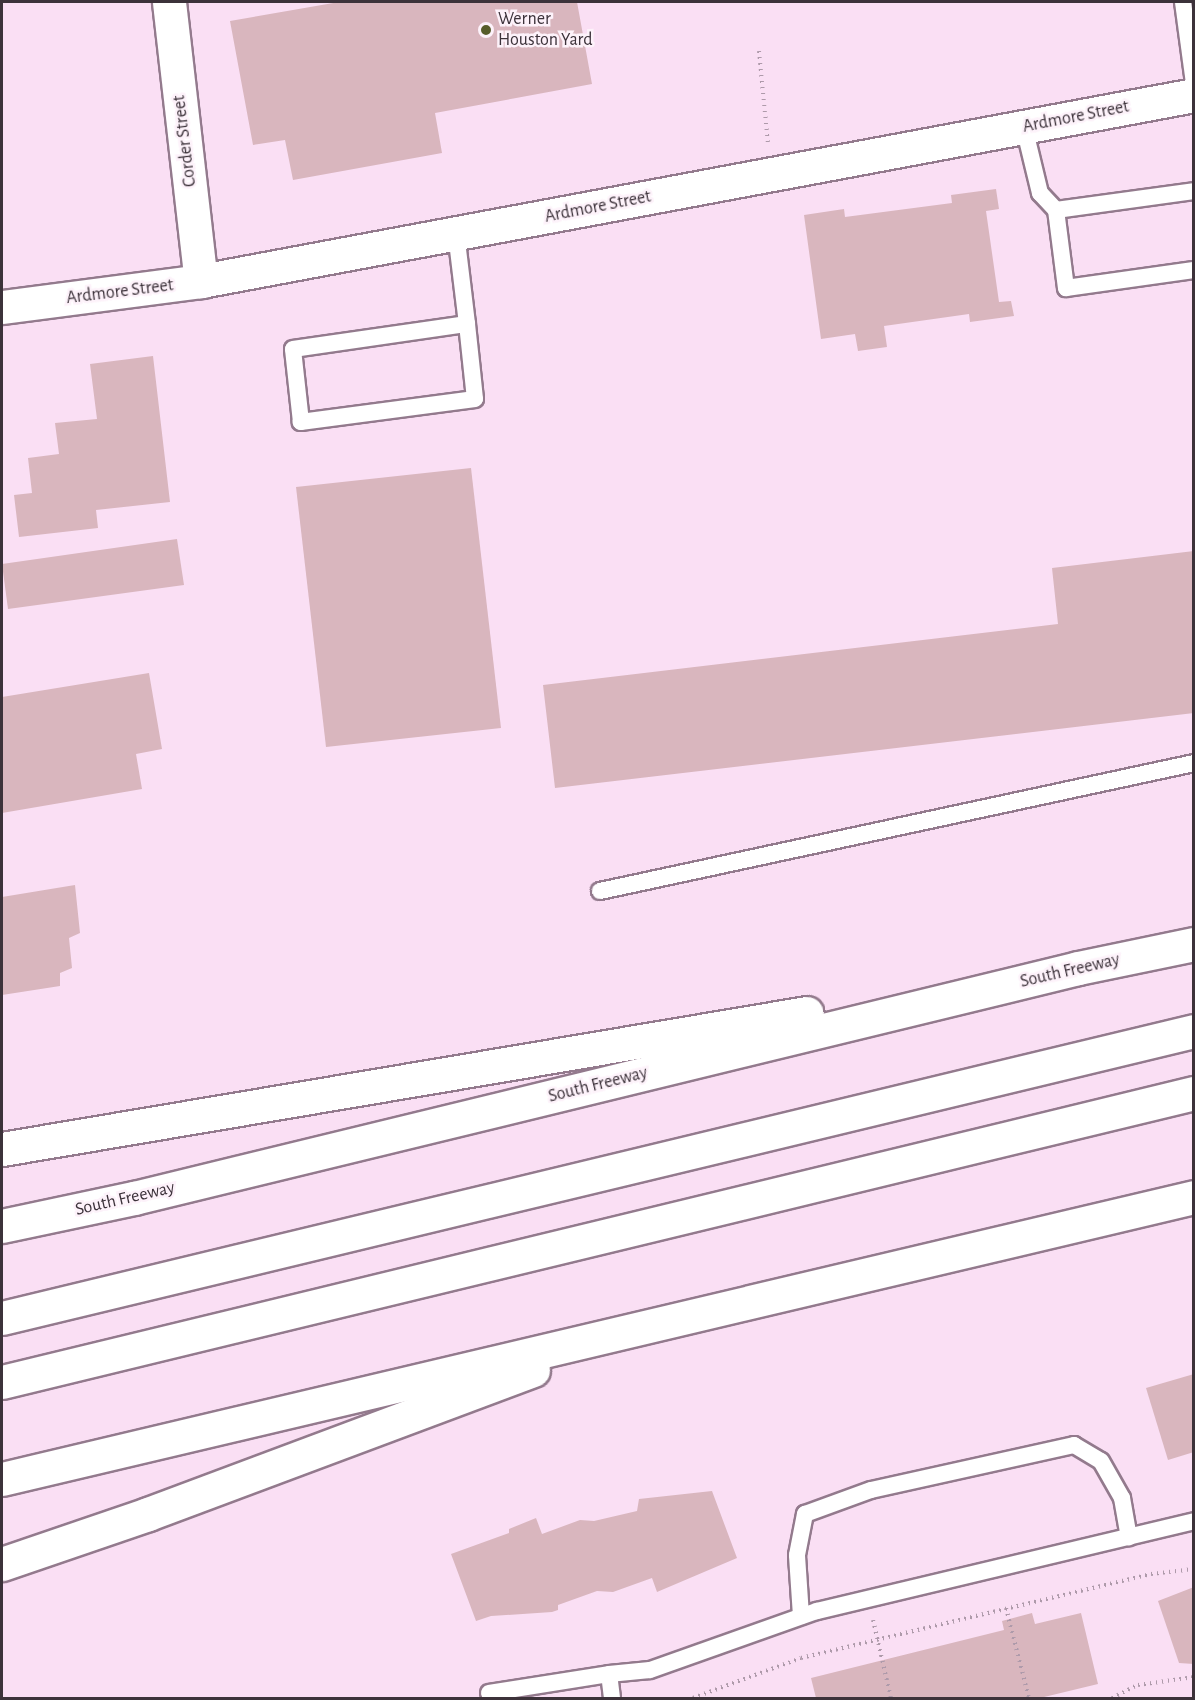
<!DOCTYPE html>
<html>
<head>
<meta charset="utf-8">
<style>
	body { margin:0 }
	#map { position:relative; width:1195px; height:1700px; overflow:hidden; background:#fadff4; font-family:"Alegreya Sans",sans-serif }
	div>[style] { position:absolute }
	.building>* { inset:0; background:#d9b6be }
	.path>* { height:4px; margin-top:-2px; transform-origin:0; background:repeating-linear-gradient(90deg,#ae9aaa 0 1.5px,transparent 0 6px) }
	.roads { filter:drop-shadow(2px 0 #937a8d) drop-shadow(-2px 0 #937a8d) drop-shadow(0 2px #937a8d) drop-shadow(0 -2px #937a8d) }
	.lane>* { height:16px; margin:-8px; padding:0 8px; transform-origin:8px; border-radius:8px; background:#fff }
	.secondary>* { height:33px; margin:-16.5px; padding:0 16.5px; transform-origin:16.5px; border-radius:16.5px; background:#fff }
	.highway>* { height:33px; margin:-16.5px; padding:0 16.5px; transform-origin:16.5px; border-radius:16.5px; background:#fff }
	.dots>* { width:16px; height:16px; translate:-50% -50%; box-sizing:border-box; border:3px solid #fdf2fa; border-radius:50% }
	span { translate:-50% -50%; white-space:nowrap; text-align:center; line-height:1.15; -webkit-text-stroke:5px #fdf2fa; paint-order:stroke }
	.poi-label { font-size:18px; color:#3c323a }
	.left { translate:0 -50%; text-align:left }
	.street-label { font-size:18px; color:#3c323a }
	.frame { position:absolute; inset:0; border:3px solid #3c323a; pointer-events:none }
</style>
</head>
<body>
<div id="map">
	<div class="building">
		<div style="clip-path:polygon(339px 2px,577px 2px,592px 84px,435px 113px,442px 153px,293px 180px,285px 140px,253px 145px,230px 21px)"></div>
		<div style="clip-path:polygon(996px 189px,999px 209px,986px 211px,999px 302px,1011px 301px,1014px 316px,970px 322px,969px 314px,884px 326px,887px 347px,858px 351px,855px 334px,821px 339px,804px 215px,844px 209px,845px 217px,952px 203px,951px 195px)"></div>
		<div style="clip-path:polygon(153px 356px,170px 502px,96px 510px,98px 528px,19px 537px,14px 495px,32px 493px,28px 458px,59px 454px,55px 423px,97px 419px,90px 364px)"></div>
		<div style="clip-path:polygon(471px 468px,501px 728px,326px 747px,296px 487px)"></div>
		<div style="clip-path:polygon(177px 539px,184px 585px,8px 609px,2px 564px)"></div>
		<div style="clip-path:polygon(1194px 551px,1194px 713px,555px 788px,543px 685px,1058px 624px,1052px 568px)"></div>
		<div style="clip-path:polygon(149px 673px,162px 749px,136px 754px,142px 789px,2px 813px,2px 697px)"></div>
		<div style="clip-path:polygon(75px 885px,80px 933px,69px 938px,72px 968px,60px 973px,60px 986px,2px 995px,2px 897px)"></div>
		<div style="clip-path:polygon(1194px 1374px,1194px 1452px,1168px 1460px,1146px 1388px)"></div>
		<div style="clip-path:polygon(712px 1491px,737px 1558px,657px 1592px,652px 1578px,613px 1592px,597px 1591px,558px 1605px,558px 1610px,552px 1612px,491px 1616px,476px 1621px,451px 1554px,509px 1533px,509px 1529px,536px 1518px,542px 1534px,580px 1520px,594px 1521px,637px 1511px,639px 1499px)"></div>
		<div style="clip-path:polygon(1194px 1587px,1194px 1664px,1179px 1663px,1158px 1601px)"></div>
		<div style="clip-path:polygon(1032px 1613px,1035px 1624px,1081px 1613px,1098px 1684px,1040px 1698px,816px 1698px,811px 1678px,1004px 1630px,1002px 1621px)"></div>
	</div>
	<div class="path">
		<div style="left:759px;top:51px;width:93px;rotate:84.5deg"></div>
		<div style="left:1006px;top:1608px;width:93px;rotate:75.7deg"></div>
		<div style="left:873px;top:1620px;width:80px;rotate:77deg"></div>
		<div style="left:693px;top:1698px;width:115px;rotate:-20.3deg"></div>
		<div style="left:801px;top:1658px;width:360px;rotate:-13.5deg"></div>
		<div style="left:1151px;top:1574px;width:43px;rotate:-6.6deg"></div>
		<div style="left:1112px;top:1698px;width:29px;rotate:-27deg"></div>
		<div style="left:1138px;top:1685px;width:57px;rotate:-8.1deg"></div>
	</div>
	<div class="roads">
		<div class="lane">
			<div style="left:1183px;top:2px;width:82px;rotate:82.3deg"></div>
			<div style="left:1024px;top:127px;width:68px;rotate:76.4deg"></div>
			<div style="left:1040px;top:193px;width:23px;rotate:47deg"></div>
			<div style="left:1056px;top:210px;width:79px;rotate:82.7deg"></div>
			<div style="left:1066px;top:288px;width:129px;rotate:-8deg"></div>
			<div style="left:1056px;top:210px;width:139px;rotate:-7.8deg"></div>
			<div style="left:456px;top:233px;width:92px;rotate:83.1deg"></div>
			<div style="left:467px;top:324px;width:75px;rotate:83.9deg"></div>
			<div style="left:475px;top:399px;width:176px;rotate:172.5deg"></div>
			<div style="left:301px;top:422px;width:73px;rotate:-96.3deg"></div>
			<div style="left:293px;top:349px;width:176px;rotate:-8.2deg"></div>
			<div style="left:600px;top:891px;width:608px;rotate:-12.16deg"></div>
			<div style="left:801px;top:1616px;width:61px;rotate:-93.8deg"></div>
			<div style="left:797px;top:1555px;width:42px;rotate:-79deg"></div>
			<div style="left:805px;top:1514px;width:70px;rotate:-20deg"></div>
			<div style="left:871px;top:1490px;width:208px;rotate:-12.5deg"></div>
			<div style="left:1074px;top:1445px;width:31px;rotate:31deg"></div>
			<div style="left:1101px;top:1461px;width:43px;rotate:60.4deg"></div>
			<div style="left:1122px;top:1498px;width:40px;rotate:80deg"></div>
			<div style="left:489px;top:1693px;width:121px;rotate:-9deg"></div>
			<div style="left:612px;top:1698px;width:24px;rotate:-97deg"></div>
			<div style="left:609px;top:1674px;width:41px;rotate:-5.6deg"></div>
			<div style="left:650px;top:1670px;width:177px;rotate:-19.5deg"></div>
			<div style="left:817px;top:1611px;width:388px;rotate:-13.4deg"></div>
		</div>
		<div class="secondary">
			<div style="left:169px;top:2px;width:281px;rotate:83.5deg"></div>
			<div style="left:2px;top:307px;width:201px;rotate:-7.4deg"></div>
			<div style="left:201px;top:281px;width:1010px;rotate:-10.61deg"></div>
		</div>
		<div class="highway">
			<div style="left:2px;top:1149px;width:816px;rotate:-9.59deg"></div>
			<div style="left:2px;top:1226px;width:135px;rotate:-12deg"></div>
			<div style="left:134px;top:1198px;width:972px;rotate:-13.69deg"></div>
			<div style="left:1078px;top:968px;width:118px;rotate:-11.7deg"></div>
			<div style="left:2px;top:1318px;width:1226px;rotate:-13.54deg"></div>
			<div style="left:2px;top:1382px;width:1227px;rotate:-13.63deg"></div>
			<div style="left:2px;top:1479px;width:1225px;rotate:-13.31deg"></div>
			<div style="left:2px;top:1564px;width:154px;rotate:-18.9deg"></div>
			<div style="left:148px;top:1514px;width:411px;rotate:-20.5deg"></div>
		</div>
	</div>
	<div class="dots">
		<div style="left:486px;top:30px;background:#575c2a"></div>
	</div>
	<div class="poi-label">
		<span class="left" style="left:498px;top:30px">Werner<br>Houston Yard</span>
	</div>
	<div class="street-label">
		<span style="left:1076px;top:117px;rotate:-11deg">Ardmore Street</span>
		<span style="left:185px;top:141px;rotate:-97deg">Corder Street</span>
		<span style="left:598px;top:207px;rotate:-11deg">Ardmore Street</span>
		<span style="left:120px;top:292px;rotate:-7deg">Ardmore Street</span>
		<span style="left:1070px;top:971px;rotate:-13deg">South Freeway</span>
		<span style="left:598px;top:1085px;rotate:-14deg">South Freeway</span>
		<span style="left:125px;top:1199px;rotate:-13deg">South Freeway</span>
	</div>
	<div class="frame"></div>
</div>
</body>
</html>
